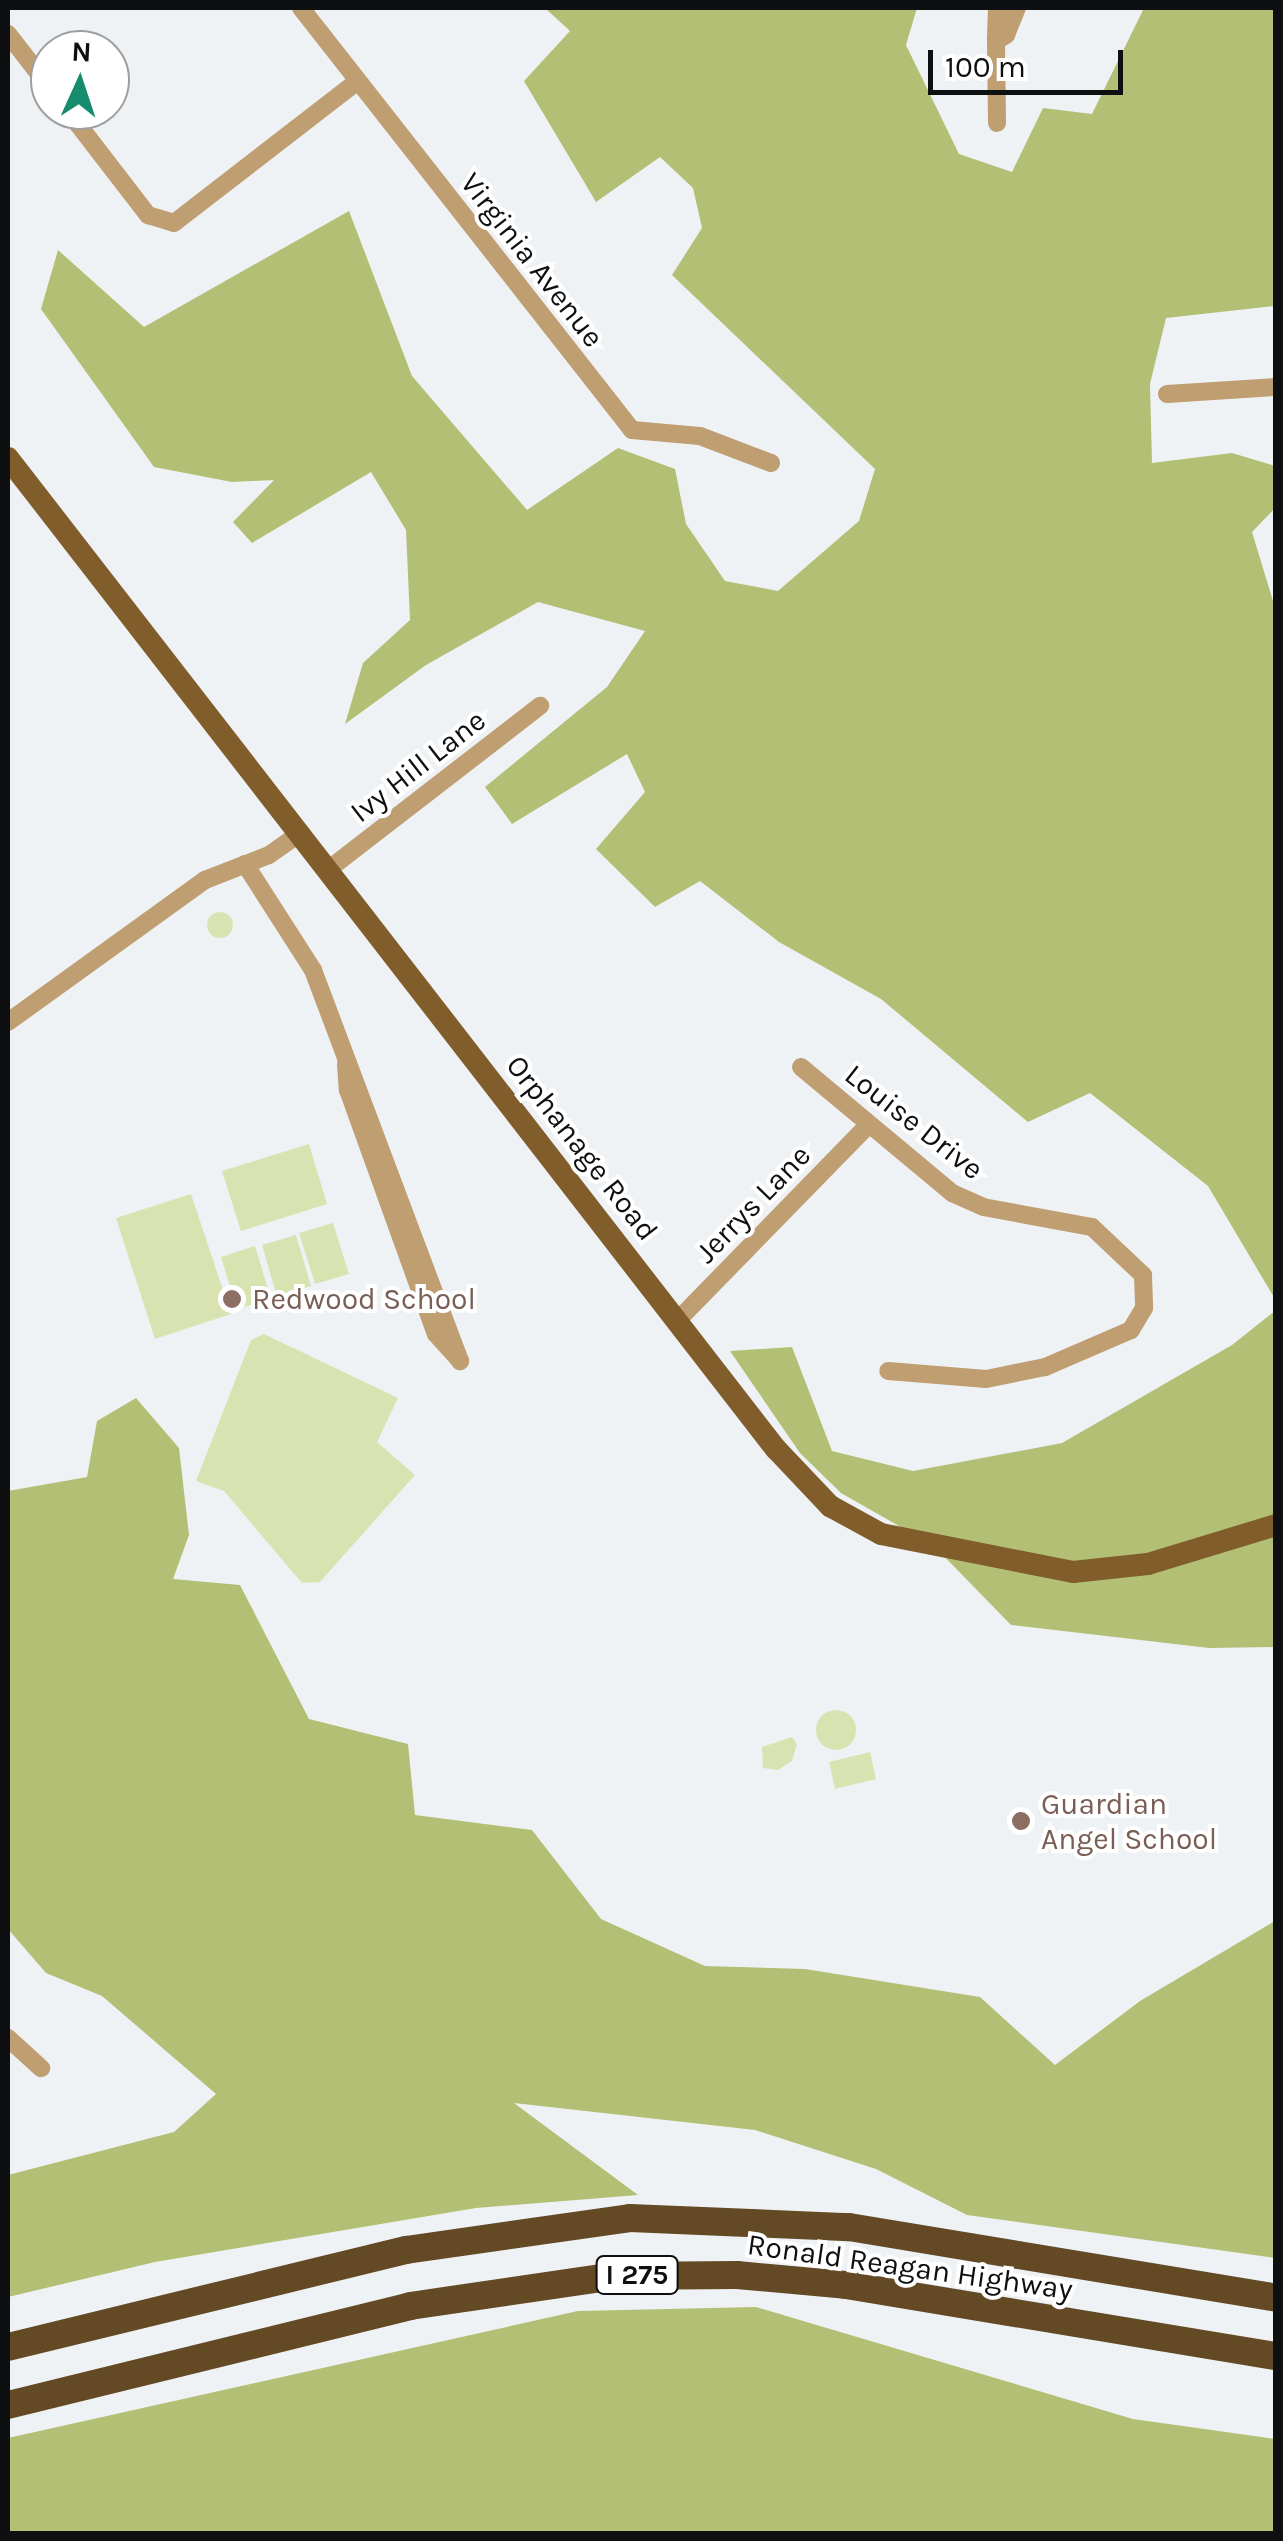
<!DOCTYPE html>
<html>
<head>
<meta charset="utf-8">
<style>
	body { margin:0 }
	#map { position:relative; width:1283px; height:2541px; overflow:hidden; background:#eff2f5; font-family:Karla,sans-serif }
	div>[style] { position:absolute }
	.green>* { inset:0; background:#d9e3b1 }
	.round { border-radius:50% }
	.forest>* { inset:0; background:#b3bf74 }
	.minor>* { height:18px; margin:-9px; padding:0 9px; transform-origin:9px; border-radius:9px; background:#bf9e72 }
	.major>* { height:22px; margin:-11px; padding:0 11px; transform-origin:11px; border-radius:11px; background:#805d2a }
	.highway>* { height:28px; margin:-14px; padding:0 14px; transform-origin:14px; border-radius:14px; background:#634924 }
	.dots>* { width:28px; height:28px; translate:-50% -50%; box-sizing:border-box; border:5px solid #fff; border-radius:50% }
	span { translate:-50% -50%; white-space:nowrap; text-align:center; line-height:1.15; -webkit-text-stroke:8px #fff; paint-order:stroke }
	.shield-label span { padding:2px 8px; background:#fff; border:2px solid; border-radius:8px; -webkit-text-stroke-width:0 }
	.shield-label { font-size:28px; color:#0e0f10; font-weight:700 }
	.street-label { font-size:30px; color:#0e0f10 }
	.education-label { font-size:30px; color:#785e54 }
	.left { translate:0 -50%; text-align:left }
	.frame { position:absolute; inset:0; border:10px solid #0e0f10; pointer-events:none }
	.north { position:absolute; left:30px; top:30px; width:100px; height:100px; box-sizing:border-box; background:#fff; border:2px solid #9f9f9f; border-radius:50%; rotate:3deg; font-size:28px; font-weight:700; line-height:40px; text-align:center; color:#0e0f10 }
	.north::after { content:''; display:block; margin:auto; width:35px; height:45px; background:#158c6e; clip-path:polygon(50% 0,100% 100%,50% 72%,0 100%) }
	.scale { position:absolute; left:928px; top:50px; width:195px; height:45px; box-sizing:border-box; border:5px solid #0e0f10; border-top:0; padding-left:12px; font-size:30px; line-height:35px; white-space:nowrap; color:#0e0f10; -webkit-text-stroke:8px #fff; paint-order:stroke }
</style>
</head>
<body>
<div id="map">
	<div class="green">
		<div class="round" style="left:207px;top:912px;width:26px;height:26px"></div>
		<div style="clip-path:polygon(309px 1144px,327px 1204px,241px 1231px,222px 1171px)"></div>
		<div style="clip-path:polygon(191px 1194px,231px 1314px,155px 1339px,116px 1218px)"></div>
		<div style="clip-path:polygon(333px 1223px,349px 1274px,315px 1284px,299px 1233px)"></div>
		<div style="clip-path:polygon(296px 1235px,311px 1286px,277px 1297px,262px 1245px)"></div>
		<div style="clip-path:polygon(255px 1246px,271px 1299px,237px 1309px,221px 1257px)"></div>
		<div style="clip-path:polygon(264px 1334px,398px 1398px,377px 1442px,415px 1475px,320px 1582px,302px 1583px,224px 1491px,196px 1481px,251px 1340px)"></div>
		<div class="round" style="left:816px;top:1710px;width:40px;height:40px"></div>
		<div style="clip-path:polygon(792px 1737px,797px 1744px,792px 1761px,778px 1770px,763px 1768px,762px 1747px)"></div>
		<div style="clip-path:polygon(870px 1752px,876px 1779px,835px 1789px,829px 1762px)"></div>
	</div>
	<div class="forest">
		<div style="clip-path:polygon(545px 8px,917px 8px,906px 45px,959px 154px,1012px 172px,1043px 108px,1092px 114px,1144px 8px,1275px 8px,1275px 306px,1166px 318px,1150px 384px,1152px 463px,1232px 453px,1275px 466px,1275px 508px,1252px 532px,1276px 611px,1275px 1299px,1208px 1186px,1090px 1093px,1028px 1122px,881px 999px,779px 942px,700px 881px,655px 907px,596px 849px,645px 792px,627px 754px,512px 824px,485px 787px,607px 687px,645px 631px,538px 602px,426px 665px,345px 724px,363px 663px,410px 620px,406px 530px,371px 472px,252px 543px,233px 522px,274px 480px,232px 482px,154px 467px,41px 309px,58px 250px,144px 327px,349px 211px,412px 376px,527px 510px,618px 448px,675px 469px,686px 524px,725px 581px,778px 591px,859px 521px,875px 469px,672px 275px,702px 228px,693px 188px,660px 157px,596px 202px,524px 81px,570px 31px)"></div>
		<div style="clip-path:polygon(1275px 1311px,1275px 1647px,1209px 1648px,1011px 1625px,934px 1546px,841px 1493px,800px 1453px,730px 1351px,792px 1347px,832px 1451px,913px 1471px,1062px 1443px,1232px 1345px)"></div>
		<div style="clip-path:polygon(136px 1398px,179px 1448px,189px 1535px,173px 1579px,240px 1585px,309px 1719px,408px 1744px,415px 1815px,532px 1830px,601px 1919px,705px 1966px,805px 1969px,980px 1997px,1055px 2065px,1140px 2001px,1275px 1921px,1275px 2258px,967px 2215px,876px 2169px,755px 2130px,514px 2103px,638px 2195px,476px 2208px,155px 2262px,8px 2297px,8px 2175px,174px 2132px,216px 2094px,102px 1996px,46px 1973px,8px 1929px,8px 1491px,87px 1477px,97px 1421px)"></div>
		<div style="clip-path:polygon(756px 2307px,1133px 2419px,1275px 2439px,1275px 2533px,8px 2533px,8px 2438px,578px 2311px)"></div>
	</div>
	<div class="minor">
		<div style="left:301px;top:8px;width:536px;rotate:51.89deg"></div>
		<div style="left:632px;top:430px;width:68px;rotate:5deg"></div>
		<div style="left:700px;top:436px;width:76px;rotate:20.8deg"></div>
		<div style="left:997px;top:8px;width:33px;rotate:92deg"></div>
		<div style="left:996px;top:41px;width:12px;rotate:-31deg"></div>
		<div style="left:1006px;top:35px;width:29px;rotate:-68deg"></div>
		<div style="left:8px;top:34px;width:68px;rotate:52.1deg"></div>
		<div style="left:996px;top:41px;width:82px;rotate:89.3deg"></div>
		<div style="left:67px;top:110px;width:133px;rotate:52.4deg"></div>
		<div style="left:148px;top:215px;width:27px;rotate:17deg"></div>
		<div style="left:174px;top:223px;width:232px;rotate:-37.7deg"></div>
		<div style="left:1167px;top:394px;width:109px;rotate:-3.7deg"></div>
		<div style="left:245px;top:864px;width:126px;rotate:57.3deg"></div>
		<div style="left:313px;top:970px;width:418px;rotate:69.4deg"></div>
		<div style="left:329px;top:869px;width:267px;rotate:-37.7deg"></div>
		<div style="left:8px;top:1022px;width:243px;rotate:-35.8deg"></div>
		<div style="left:205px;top:880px;width:69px;rotate:-21.3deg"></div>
		<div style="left:269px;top:855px;width:39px;rotate:-35deg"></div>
		<div style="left:346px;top:1064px;width:26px;rotate:86deg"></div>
		<div style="left:348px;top:1090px;width:259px;rotate:70.2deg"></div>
		<div style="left:436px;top:1334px;width:36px;rotate:48deg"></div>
		<div style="left:801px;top:1067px;width:197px;rotate:39.8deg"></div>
		<div style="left:952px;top:1193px;width:34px;rotate:24deg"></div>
		<div style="left:983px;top:1207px;width:111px;rotate:10.4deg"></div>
		<div style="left:1092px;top:1227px;width:70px;rotate:43.3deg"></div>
		<div style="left:1143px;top:1275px;width:33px;rotate:88deg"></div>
		<div style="left:1144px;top:1308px;width:26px;rotate:121deg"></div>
		<div style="left:1131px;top:1330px;width:94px;rotate:156.7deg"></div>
		<div style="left:1045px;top:1367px;width:60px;rotate:168.5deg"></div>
		<div style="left:986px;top:1379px;width:98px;rotate:-175.3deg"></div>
		<div style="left:677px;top:1321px;width:274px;rotate:-45.7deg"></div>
		<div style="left:8px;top:2038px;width:45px;rotate:42.3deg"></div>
	</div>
	<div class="major">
		<div style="left:8px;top:458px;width:1254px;rotate:52.23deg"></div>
		<div style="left:776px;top:1449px;width:79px;rotate:46.5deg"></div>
		<div style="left:830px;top:1506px;width:58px;rotate:28.8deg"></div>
		<div style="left:881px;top:1534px;width:196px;rotate:11.2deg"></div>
		<div style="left:1073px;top:1572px;width:75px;rotate:-6.1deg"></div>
		<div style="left:1148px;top:1564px;width:134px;rotate:-16.9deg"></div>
	</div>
	<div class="highway">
		<div style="left:8px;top:2347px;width:410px;rotate:-13.7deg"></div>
		<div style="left:406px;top:2250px;width:226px;rotate:-8.1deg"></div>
		<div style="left:630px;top:2218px;width:219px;rotate:2.4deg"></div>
		<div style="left:849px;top:2227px;width:433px;rotate:9.4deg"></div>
		<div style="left:8px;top:2405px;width:414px;rotate:-13.8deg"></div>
		<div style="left:410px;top:2306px;width:208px;rotate:-8.3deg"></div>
		<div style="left:616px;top:2276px;width:121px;rotate:-0.5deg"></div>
		<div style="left:737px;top:2275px;width:109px;rotate:5.2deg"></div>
		<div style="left:846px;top:2285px;width:436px;rotate:9.4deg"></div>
	</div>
	<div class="dots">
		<div style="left:232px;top:1299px;background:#8d6e63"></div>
		<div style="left:1021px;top:1821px;background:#8d6e63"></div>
	</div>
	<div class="shield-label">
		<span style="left:637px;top:2275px">I 275</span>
	</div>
	<div class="street-label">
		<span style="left:532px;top:260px;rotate:52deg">Virginia Avenue</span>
		<span style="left:418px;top:766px;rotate:-38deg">Ivy Hill Lane</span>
		<span style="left:914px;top:1122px;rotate:38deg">Louise Drive</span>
		<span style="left:582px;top:1148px;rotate:52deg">Orphanage Road</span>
		<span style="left:753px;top:1204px;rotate:-46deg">Jerrys Lane</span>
		<span style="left:910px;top:2267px;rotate:8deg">Ronald Reagan Highway</span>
	</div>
	<div class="education-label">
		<span class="left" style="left:252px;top:1299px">Redwood School</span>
		<span class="left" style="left:1041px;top:1821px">Guardian<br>Angel School</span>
	</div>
	<div class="frame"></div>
	<div class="north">N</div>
	<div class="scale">100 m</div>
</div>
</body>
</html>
